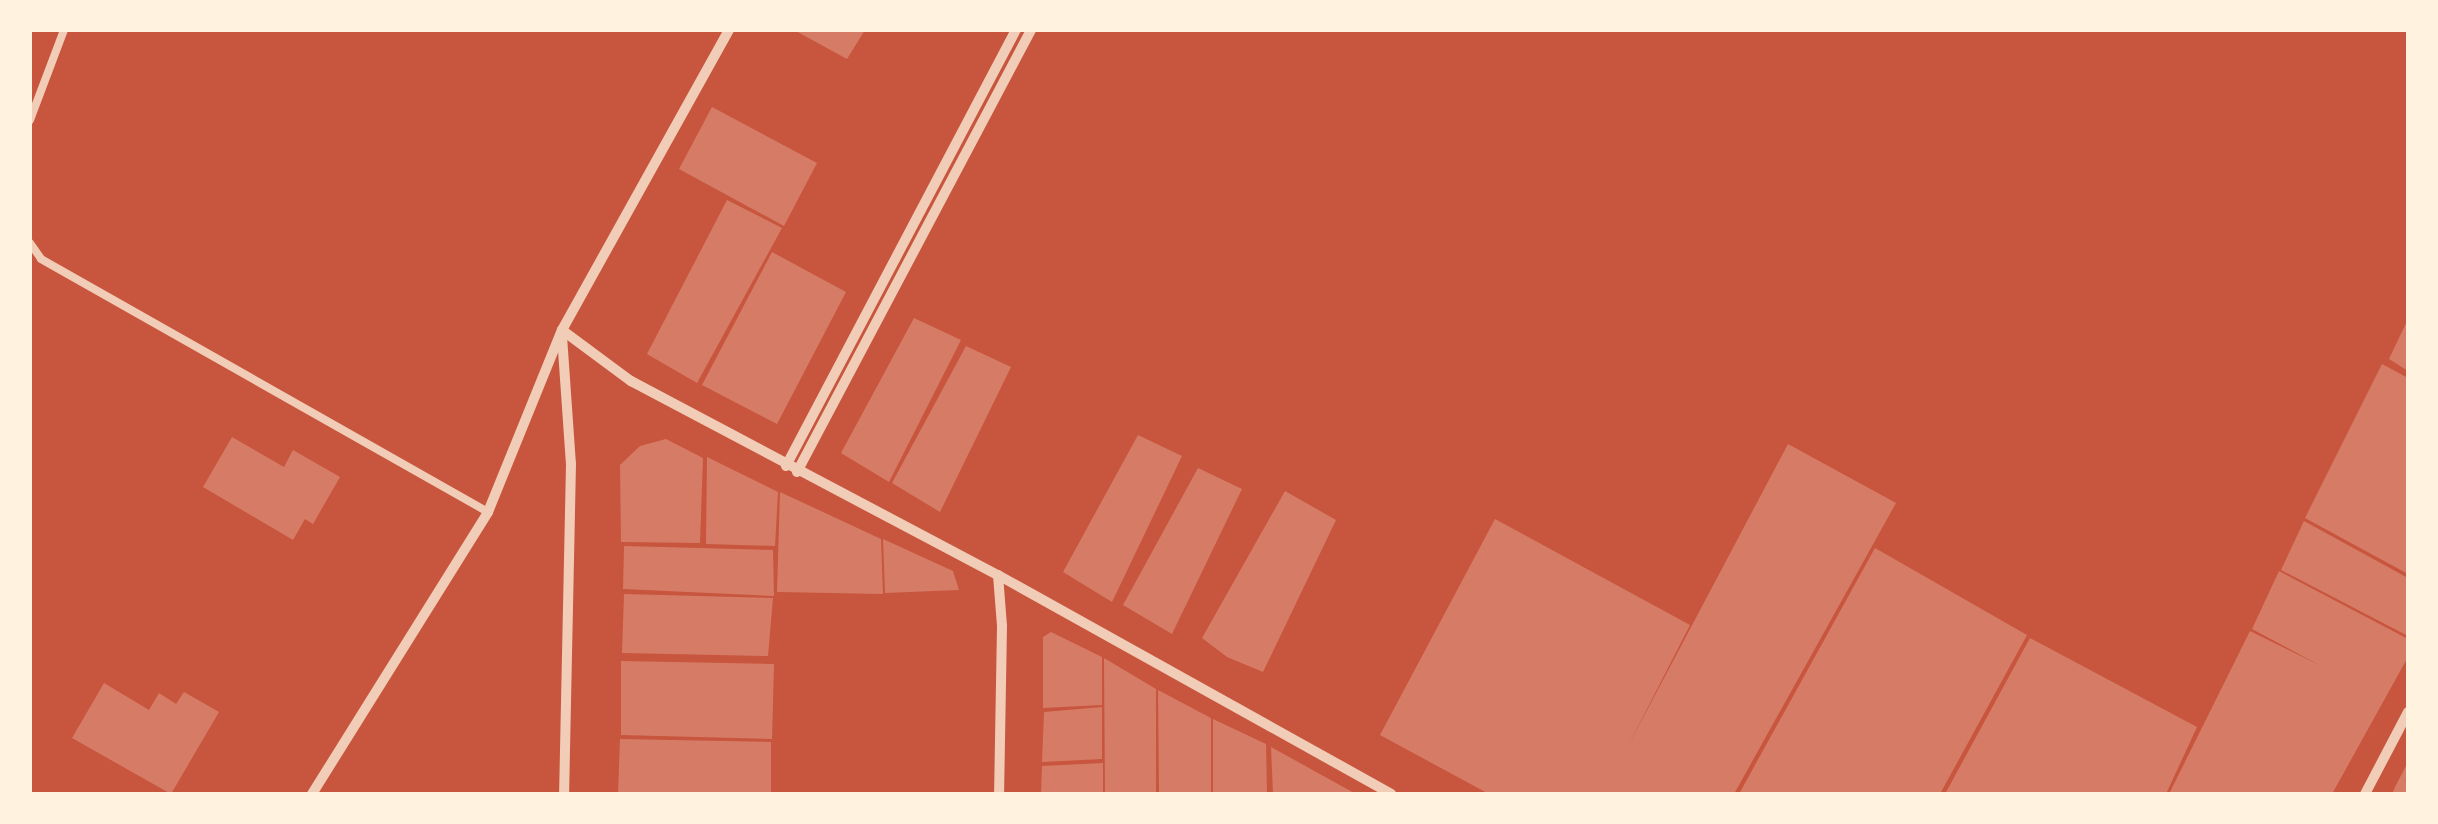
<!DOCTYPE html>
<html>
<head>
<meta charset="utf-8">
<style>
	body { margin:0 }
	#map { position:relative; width:2438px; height:824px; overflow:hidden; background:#c8553d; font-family:Mulish,sans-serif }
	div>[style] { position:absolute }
	.building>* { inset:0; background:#d67c66 }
	.service>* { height:8px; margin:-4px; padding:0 4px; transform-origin:4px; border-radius:4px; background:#f1ccb7 }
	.minor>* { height:10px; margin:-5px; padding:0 5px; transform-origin:5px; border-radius:5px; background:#f1ccb7 }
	span { translate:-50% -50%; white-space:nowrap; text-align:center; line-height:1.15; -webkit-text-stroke:8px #fff3e0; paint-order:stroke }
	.frame { position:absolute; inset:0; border:32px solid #fff3e0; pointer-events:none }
</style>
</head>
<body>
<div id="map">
	<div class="building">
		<div style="clip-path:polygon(794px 30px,865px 30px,847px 59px)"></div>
		<div style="clip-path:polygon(712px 107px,817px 163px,784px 226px,679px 169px)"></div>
		<div style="clip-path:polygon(727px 200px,782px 228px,697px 383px,647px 354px)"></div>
		<div style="clip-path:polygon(772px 252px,846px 292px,777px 424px,702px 385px)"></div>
		<div style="clip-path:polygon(914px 318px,961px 340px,889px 482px,841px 453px)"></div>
		<div style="clip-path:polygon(2408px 319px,2408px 371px,2389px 359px)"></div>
		<div style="clip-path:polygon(966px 346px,1011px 367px,940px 512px,892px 483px)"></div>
		<div style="clip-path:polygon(2382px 364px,2408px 378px,2408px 574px,2305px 518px)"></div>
		<div style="clip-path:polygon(1138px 435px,1182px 456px,1112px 602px,1063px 572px)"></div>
		<div style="clip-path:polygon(232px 437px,284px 467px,293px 450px,340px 477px,313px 524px,305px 519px,293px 540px,203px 487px)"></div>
		<div style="clip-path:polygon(666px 439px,703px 458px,700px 543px,621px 542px,620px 465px,640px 446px)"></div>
		<div style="clip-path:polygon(1788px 444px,1896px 503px,1734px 794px,1489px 794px,1380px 735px,1495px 519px,1690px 625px,1627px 748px)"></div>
		<div style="clip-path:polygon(707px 457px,778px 492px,775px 546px,706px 544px)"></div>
		<div style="clip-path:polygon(1198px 468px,1242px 489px,1172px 634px,1123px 605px)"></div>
		<div style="clip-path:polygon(1285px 491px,1336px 520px,1263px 672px,1227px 657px,1202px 638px)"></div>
		<div style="clip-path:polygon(780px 492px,881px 539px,883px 594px,777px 592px)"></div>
		<div style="clip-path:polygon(2304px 521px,2408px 578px,2408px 636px,2281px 570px)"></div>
		<div style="clip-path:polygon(883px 539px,953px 571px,959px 590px,885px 593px)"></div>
		<div style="clip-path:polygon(624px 546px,773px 550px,774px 596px,623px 589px)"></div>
		<div style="clip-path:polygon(1875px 548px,2027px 635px,1940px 794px,1739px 794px)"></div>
		<div style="clip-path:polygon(2279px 571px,2408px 639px,2408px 657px,2332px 794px,2169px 794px,2250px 631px,2321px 666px,2252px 629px)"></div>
		<div style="clip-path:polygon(624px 594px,773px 598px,768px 656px,622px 653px)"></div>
		<div style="clip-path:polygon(1051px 632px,1102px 657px,1102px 705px,1043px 708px,1043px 637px)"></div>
		<div style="clip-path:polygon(2030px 638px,2197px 727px,2166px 794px,1945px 794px)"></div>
		<div style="clip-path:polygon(1104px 658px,1156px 689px,1156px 794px,1105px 794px)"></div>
		<div style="clip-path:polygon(621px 661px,774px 664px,772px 739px,621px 735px)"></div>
		<div style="clip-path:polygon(104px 683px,149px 710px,159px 693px,176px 704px,184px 692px,219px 712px,171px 794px,72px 738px)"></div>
		<div style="clip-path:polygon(1158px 690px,1211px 718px,1211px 794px,1159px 794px)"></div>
		<div style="clip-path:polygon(1102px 707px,1102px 759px,1042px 762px,1044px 712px)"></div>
		<div style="clip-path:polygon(1213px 719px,1266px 744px,1267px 794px,1213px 794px)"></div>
		<div style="clip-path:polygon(620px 739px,771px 742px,771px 794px,618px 794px)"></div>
		<div style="clip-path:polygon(1271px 747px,1327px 778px,1356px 794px,1273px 794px)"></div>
		<div style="clip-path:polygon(2408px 762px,2408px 794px,2392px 794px,2395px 787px)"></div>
		<div style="clip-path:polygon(1103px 763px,1103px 794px,1041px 794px,1042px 766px)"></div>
	</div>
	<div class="service">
		<div style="left:30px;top:120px;width:96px;rotate:-69.3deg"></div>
		<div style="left:30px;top:243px;width:19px;rotate:55deg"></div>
		<div style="left:41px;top:259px;width:514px;rotate:29.51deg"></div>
	</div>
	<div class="minor">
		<div style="left:562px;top:330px;width:86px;rotate:36.5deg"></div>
		<div style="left:631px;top:381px;width:415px;rotate:27.9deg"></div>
		<div style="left:998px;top:575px;width:450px;rotate:29.1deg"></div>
		<div style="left:562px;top:336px;width:128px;rotate:86deg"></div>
		<div style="left:571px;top:464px;width:330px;rotate:91.2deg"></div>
		<div style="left:786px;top:466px;width:493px;rotate:-62.2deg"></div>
		<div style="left:797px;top:472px;width:500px;rotate:-62.1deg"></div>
		<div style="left:998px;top:575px;width:51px;rotate:85.5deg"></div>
		<div style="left:1002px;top:626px;width:168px;rotate:91deg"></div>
		<div style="left:312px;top:794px;width:332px;rotate:-58deg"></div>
		<div style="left:488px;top:512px;width:196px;rotate:-67.9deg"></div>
		<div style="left:562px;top:330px;width:343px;rotate:-60.9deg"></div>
		<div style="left:2365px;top:794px;width:93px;rotate:-62.3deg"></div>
	</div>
	<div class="frame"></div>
</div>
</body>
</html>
